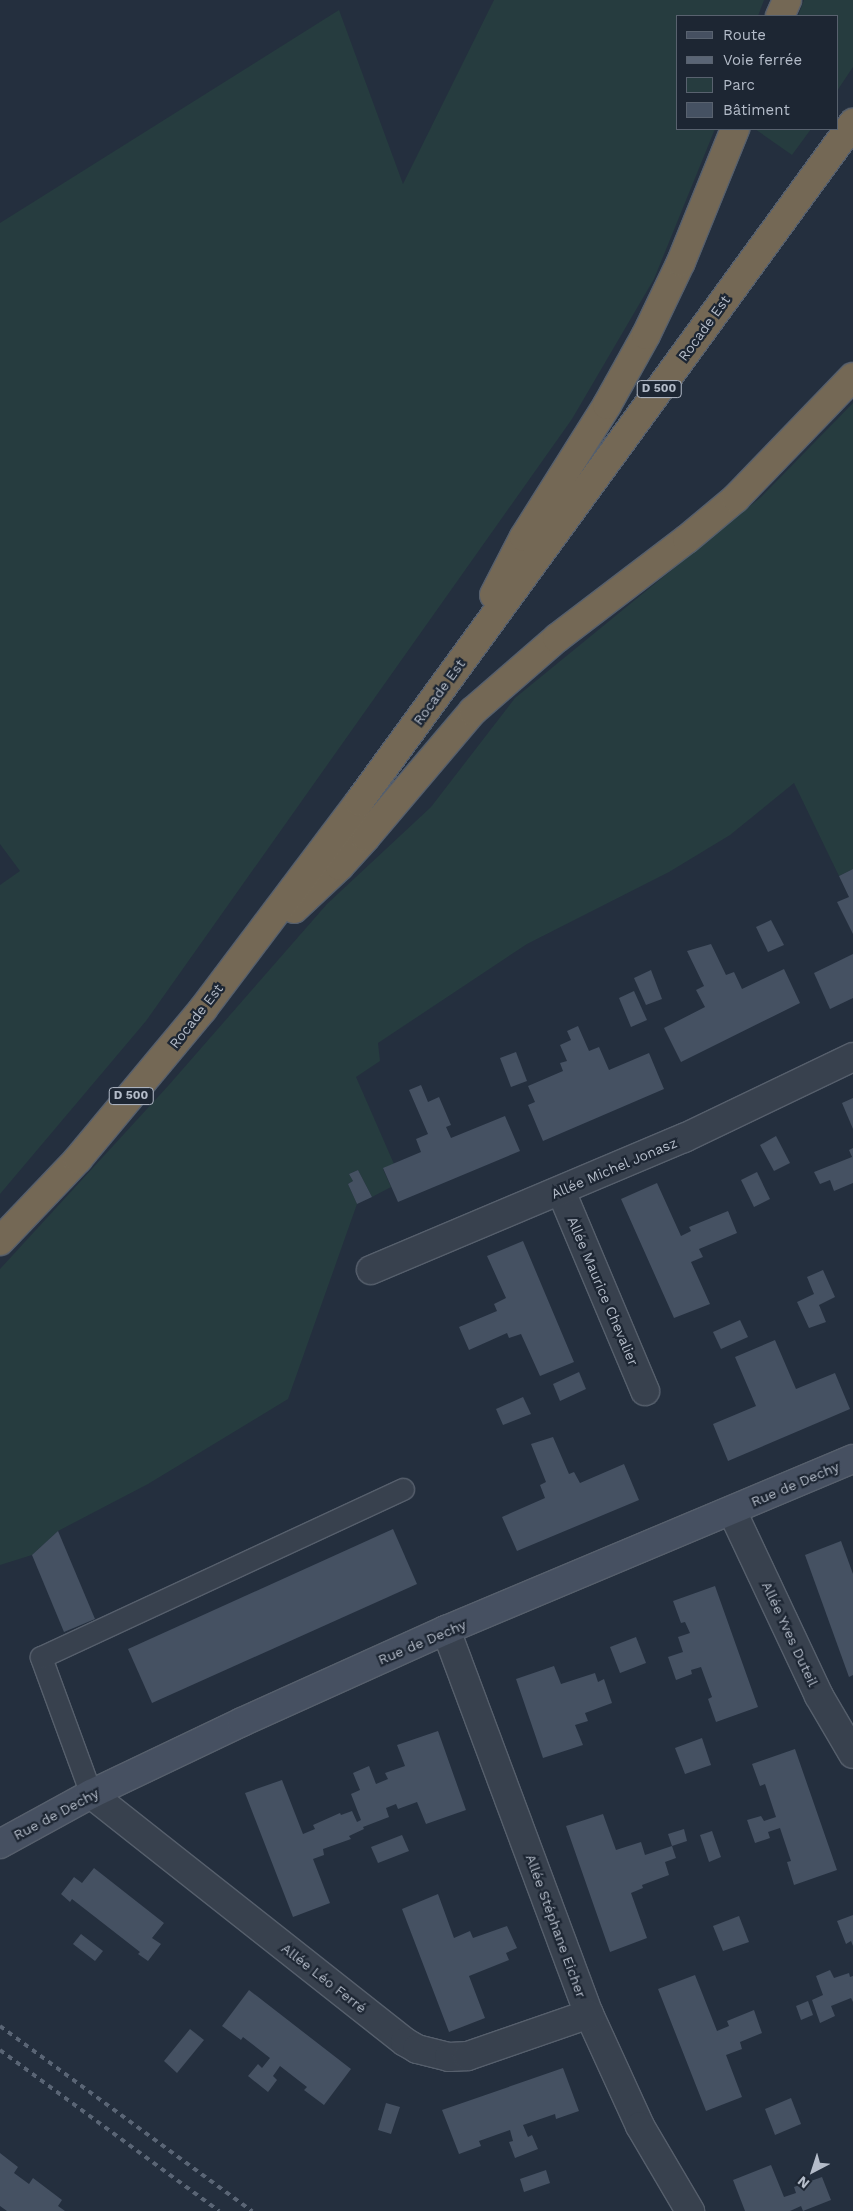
<!DOCTYPE html>
<html>
<head>
<meta charset="utf-8">
<style>
	body { margin:0 }
	#map { position:relative; width:853px; height:2211px; overflow:hidden; background:#242f3e; font-family:"Work Sans",sans-serif }
	div>[style] { position:absolute }
	.green>* { inset:0; background:#263c3f }
	.building>* { inset:0; background:#455162 }
	.roads { filter:drop-shadow(1px 0 #565f6c) drop-shadow(-1px 0 #565f6c) drop-shadow(0 1px #565f6c) drop-shadow(0 -1px #565f6c) }
	.lane>* { height:21px; margin:-10.5px; padding:0 10.5px; transform-origin:10.5px; border-radius:10.5px; background:#38414e }
	.street>* { height:28px; margin:-14px; padding:0 14px; transform-origin:14px; border-radius:14px; background:#38414e }
	.secondary>* { height:28px; margin:-14px; padding:0 14px; transform-origin:14px; border-radius:14px; background:#465061 }
	.highway>* { height:28px; margin:-14px; padding:0 14px; transform-origin:14px; border-radius:14px; background:#746855 }
	.rail>* { height:4px; margin-top:-2px; transform-origin:0; background:repeating-linear-gradient(90deg,#5a6575 0 5px,transparent 0 10px) }
	span { translate:-50% -50%; white-space:nowrap; text-align:center; line-height:1.15; -webkit-text-stroke:4.5px #1d2633; paint-order:stroke }
	.shield-label span { padding:1px 4px; background:#1d2633; border:1px solid; border-radius:4px; -webkit-text-stroke-width:0 }
	.shield-label { font-size:12px; color:#b4bcc9; font-weight:700 }
	.street-label { font-size:14px; color:#b4bcc9 }
	.legend { position:absolute; left:676px; top:15px; width:162px; height:115px; box-sizing:border-box; background:#1d2633; border:1px solid #59626f; margin:0; padding:6px 9px; list-style:none; font-size:15px; color:#b4bcc9 }
	.legend li { display:flex; align-items:center; gap:10px; height:25px }
	.legend b { width:25px; border:1px solid #59626f }
	.north { position:absolute; left:788px; top:2146px; width:50px; height:50px; -webkit-text-stroke:4px #1d2633; paint-order:stroke; rotate:220deg; font-size:14px; font-weight:700; line-height:20px; text-align:center; color:#b4bcc9 }
	.north::after { content:''; display:block; margin:auto; width:18px; height:22px; background:#b4bcc9; clip-path:polygon(50% 0,100% 100%,50% 72%,0 100%) }
</style>
</head>
<body>
<div id="map">
	<div class="green">
		<div style="clip-path:polygon(494px 0,764px 0,758px 16px,677px 16px,677px 129px,715px 129px,654px 279px,572px 419px,146px 1021px,0 1194px,0 885px,20px 871px,0 844px,0 223px,339px 10px,403px 184px)"></div>
		<div style="clip-path:polygon(804px 0,853px 0,853px 67px,837px 91px,837px 16px,798px 16px)"></div>
		<div style="clip-path:polygon(755px 129px,811px 129px,792px 155px)"></div>
		<div style="clip-path:polygon(853px 403px,853px 869px,839px 876px,794px 783px,730px 835px,669px 872px,527px 944px,378px 1043px,380px 1061px,356px 1077px,394px 1164px,383px 1169px,391px 1187px,372px 1197px,358px 1170px,349px 1174px,353px 1181px,348px 1184px,357px 1204px,288px 1399px,148px 1484px,58px 1531px,32px 1555px,0 1565px,0 1269px,168px 1086px,327px 904px,431px 807px,515px 698px,761px 497px)"></div>
	</div>
	<div class="building">
		<div style="clip-path:polygon(853px 869px,853px 934px,837px 902px,849px 897px,839px 876px)"></div>
		<div style="clip-path:polygon(771px 920px,784px 945px,768px 952px,756px 927px)"></div>
		<div style="clip-path:polygon(711px 944px,726px 975px,734px 972px,742px 989px,784px 969px,800px 1003px,681px 1062px,664px 1028px,705px 1007px,696px 990px,704px 986px,687px 951px)"></div>
		<div style="clip-path:polygon(853px 954px,853px 998px,830px 1009px,814px 973px)"></div>
		<div style="clip-path:polygon(651px 970px,662px 999px,646px 1005px,634px 978px)"></div>
		<div style="clip-path:polygon(634px 991px,647px 1020px,631px 1027px,619px 998px)"></div>
		<div style="clip-path:polygon(578px 1026px,589px 1051px,599px 1047px,609px 1070px,649px 1053px,664px 1089px,543px 1141px,528px 1105px,535px 1102px,528px 1086px,563px 1071px,560px 1063px,567px 1061px,560px 1045px,571px 1040px,567px 1031px)"></div>
		<div style="clip-path:polygon(516px 1052px,527px 1081px,511px 1087px,500px 1058px)"></div>
		<div style="clip-path:polygon(421px 1085px,428px 1102px,439px 1097px,451px 1125px,446px 1127px,451px 1138px,505px 1116px,520px 1151px,398px 1202px,383px 1168px,421px 1152px,416px 1139px,428px 1134px,409px 1090px)"></div>
		<div style="clip-path:polygon(853px 1098px,853px 1129px,842px 1103px)"></div>
		<div style="clip-path:polygon(776px 1136px,790px 1163px,774px 1171px,760px 1145px)"></div>
		<div style="clip-path:polygon(853px 1148px,853px 1183px,834px 1191px,830px 1180px,820px 1184px,814px 1172px,852px 1157px,849px 1150px)"></div>
		<div style="clip-path:polygon(358px 1170px,372px 1197px,357px 1204px,348px 1184px,353px 1181px,349px 1174px)"></div>
		<div style="clip-path:polygon(757px 1172px,770px 1199px,754px 1207px,741px 1180px)"></div>
		<div style="clip-path:polygon(657px 1183px,681px 1236px,691px 1231px,689px 1227px,728px 1211px,737px 1233px,699px 1249px,703px 1257px,691px 1262px,710px 1304px,674px 1318px,621px 1199px)"></div>
		<div style="clip-path:polygon(523px 1241px,574px 1362px,540px 1376px,521px 1334px,509px 1338px,507px 1333px,469px 1350px,459px 1327px,497px 1311px,494px 1304px,506px 1298px,487px 1256px)"></div>
		<div style="clip-path:polygon(823px 1270px,835px 1297px,819px 1305px,826px 1322px,809px 1328px,797px 1302px,814px 1294px,807px 1277px)"></div>
		<div style="clip-path:polygon(740px 1320px,748px 1337px,721px 1349px,713px 1332px)"></div>
		<div style="clip-path:polygon(775px 1340px,796px 1389px,835px 1373px,850px 1409px,728px 1461px,713px 1424px,756px 1406px,735px 1357px)"></div>
		<div style="clip-path:polygon(579px 1372px,586px 1389px,560px 1401px,553px 1384px)"></div>
		<div style="clip-path:polygon(523px 1397px,531px 1414px,503px 1425px,496px 1409px)"></div>
		<div style="clip-path:polygon(553px 1437px,569px 1474px,574px 1472px,580px 1483px,624px 1464px,639px 1500px,517px 1551px,502px 1517px,545px 1498px,540px 1485px,546px 1482px,531px 1444px)"></div>
		<div style="clip-path:polygon(393px 1529px,417px 1584px,152px 1703px,128px 1649px)"></div>
		<div style="clip-path:polygon(58px 1531px,95px 1619px,64px 1632px,32px 1555px)"></div>
		<div style="clip-path:polygon(841px 1541px,853px 1574px,853px 1675px,849px 1677px,805px 1555px)"></div>
		<div style="clip-path:polygon(715px 1586px,758px 1707px,716px 1722px,708px 1699px,712px 1697px,701px 1667px,691px 1670px,692px 1674px,676px 1680px,668px 1657px,683px 1652px,678px 1637px,690px 1633px,685px 1622px,681px 1623px,673px 1601px)"></div>
		<div style="clip-path:polygon(636px 1637px,646px 1663px,620px 1673px,610px 1647px)"></div>
		<div style="clip-path:polygon(554px 1666px,561px 1684px,595px 1673px,598px 1682px,604px 1679px,612px 1703px,585px 1713px,588px 1721px,575px 1725px,583px 1745px,543px 1758px,516px 1679px)"></div>
		<div style="clip-path:polygon(438px 1731px,466px 1810px,426px 1824px,417px 1802px,398px 1809px,396px 1804px,386px 1808px,389px 1817px,363px 1827px,364px 1829px,349px 1836px,351px 1839px,323px 1849px,324px 1855px,313px 1859px,330px 1903px,293px 1917px,245px 1793px,282px 1780px,303px 1834px,315px 1829px,313px 1825px,340px 1813px,341px 1815px,352px 1811px,357px 1822px,361px 1820px,351px 1794px,360px 1790px,353px 1773px,369px 1766px,376px 1784px,388px 1779px,385px 1773px,405px 1766px,397px 1745px)"></div>
		<div style="clip-path:polygon(702px 1738px,711px 1765px,685px 1774px,675px 1748px)"></div>
		<div style="clip-path:polygon(795px 1749px,837px 1870px,794px 1885px,787px 1862px,791px 1861px,780px 1828px,768px 1832px,770px 1838px,755px 1843px,747px 1820px,761px 1816px,764px 1821px,776px 1817px,765px 1784px,760px 1786px,752px 1764px)"></div>
		<div style="clip-path:polygon(603px 1814px,616px 1850px,641px 1842px,645px 1855px,672px 1846px,676px 1858px,665px 1862px,669px 1875px,642px 1885px,643px 1888px,631px 1893px,647px 1938px,610px 1952px,566px 1826px)"></div>
		<div style="clip-path:polygon(684px 1829px,687px 1841px,672px 1846px,668px 1834px)"></div>
		<div style="clip-path:polygon(712px 1831px,721px 1857px,709px 1862px,700px 1835px)"></div>
		<div style="clip-path:polygon(402px 1835px,409px 1851px,378px 1863px,371px 1847px)"></div>
		<div style="clip-path:polygon(94px 1868px,164px 1923px,152px 1938px,161px 1944px,148px 1961px,138px 1954px,140px 1952px,72px 1899px,70px 1902px,61px 1894px,74px 1877px,82px 1883px)"></div>
		<div style="clip-path:polygon(438px 1894px,454px 1938px,470px 1931px,473px 1938px,507px 1926px,517px 1948px,506px 1953px,509px 1960px,469px 1976px,485px 2018px,449px 2032px,402px 1909px)"></div>
		<div style="clip-path:polygon(853px 1915px,853px 1946px,851px 1941px,846px 1944px,837px 1921px)"></div>
		<div style="clip-path:polygon(739px 1916px,749px 1942px,723px 1951px,713px 1926px)"></div>
		<div style="clip-path:polygon(81px 1934px,103px 1951px,95px 1961px,73px 1944px)"></div>
		<div style="clip-path:polygon(830px 1970px,834px 1978px,849px 1973px,850px 1977px,853px 1976px,853px 2002px,851px 1998px,831px 2006px,835px 2016px,820px 2023px,812px 2000px,823px 1995px,816px 1976px)"></div>
		<div style="clip-path:polygon(695px 1975px,717px 2031px,729px 2026px,727px 2021px,754px 2010px,762px 2033px,740px 2042px,742px 2049px,726px 2055px,742px 2097px,706px 2111px,658px 1989px)"></div>
		<div style="clip-path:polygon(249px 1990px,351px 2069px,324px 2105px,304px 2090px,307px 2087px,280px 2066px,273px 2076px,277px 2080px,268px 2092px,248px 2076px,258px 2064px,262px 2068px,270px 2058px,243px 2037px,241px 2040px,222px 2026px)"></div>
		<div style="clip-path:polygon(808px 2001px,813px 2015px,801px 2020px,796px 2006px)"></div>
		<div style="clip-path:polygon(190px 2029px,204px 2040px,177px 2073px,164px 2061px)"></div>
		<div style="clip-path:polygon(563px 2068px,579px 2111px,556px 2119px,555px 2114px,523px 2125px,528px 2137px,532px 2135px,538px 2149px,515px 2158px,509px 2142px,513px 2141px,510px 2130px,479px 2141px,481px 2146px,459px 2154px,442px 2110px)"></div>
		<div style="clip-path:polygon(791px 2098px,801px 2124px,775px 2135px,765px 2109px)"></div>
		<div style="clip-path:polygon(386px 2103px,400px 2107px,391px 2134px,378px 2130px)"></div>
		<div style="clip-path:polygon(0 2153px,18px 2167px,14px 2173px,29px 2184px,33px 2178px,62px 2200px,58px 2206px,65px 2211px,7px 2211px,0 2206px)"></div>
		<div style="clip-path:polygon(771px 2165px,784px 2197px,796px 2193px,794px 2187px,822px 2177px,831px 2200px,803px 2211px,801px 2206px,790px 2211px,745px 2211px,733px 2180px)"></div>
		<div style="clip-path:polygon(546px 2170px,550px 2183px,524px 2192px,520px 2179px)"></div>
	</div>
	<div class="roads">
		<div class="lane">
			<div style="left:91px;top:1794px;width:146px;rotate:-110.1deg"></div>
			<div style="left:41px;top:1657px;width:399px;rotate:-24.9deg"></div>
		</div>
		<div class="street">
			<div style="left:561px;top:1191px;width:217px;rotate:67.2deg"></div>
			<div style="left:371px;top:1270px;width:340px;rotate:-22.9deg"></div>
			<div style="left:684px;top:1138px;width:187px;rotate:-25.6deg"></div>
			<div style="left:732px;top:1511px;width:204px;rotate:64.8deg"></div>
			<div style="left:819px;top:1696px;width:67px;rotate:59.6deg"></div>
			<div style="left:446px;top:1630px;width:410px;rotate:69.6deg"></div>
			<div style="left:589px;top:2014px;width:123px;rotate:65.5deg"></div>
			<div style="left:640px;top:2126px;width:99px;rotate:59.5deg"></div>
			<div style="left:91px;top:1794px;width:400px;rotate:38.3deg"></div>
			<div style="left:405px;top:2042px;width:14px;rotate:30deg"></div>
			<div style="left:417px;top:2049px;width:33px;rotate:14deg"></div>
			<div style="left:449px;top:2057px;width:19px;rotate:-3deg"></div>
			<div style="left:468px;top:2056px;width:128px;rotate:-19.1deg"></div>
		</div>
		<div class="secondary">
			<div style="left:0;top:1844px;width:104px;rotate:-28.8deg"></div>
			<div style="left:91px;top:1794px;width:167px;rotate:-25.5deg"></div>
			<div style="left:242px;top:1722px;width:224px;rotate:-24.3deg"></div>
			<div style="left:446px;top:1630px;width:441px;rotate:-22.8deg"></div>
		</div>
		<div class="highway">
			<div style="left:780px;top:16px;width:17px;rotate:-66deg"></div>
			<div style="left:494px;top:595px;width:65px;rotate:-62.7deg"></div>
			<div style="left:524px;top:537px;width:156px;rotate:-57.8deg"></div>
			<div style="left:607px;top:405px;width:80px;rotate:-60.9deg"></div>
			<div style="left:646px;top:335px;width:81px;rotate:-64.4deg"></div>
			<div style="left:681px;top:262px;width:144px;rotate:-67.9deg"></div>
			<div style="left:294px;top:909px;width:63px;rotate:-43.1deg"></div>
			<div style="left:340px;top:866px;width:39px;rotate:-48deg"></div>
			<div style="left:366px;top:837px;width:165px;rotate:-49.7deg"></div>
			<div style="left:473px;top:711px;width:111px;rotate:-41deg"></div>
			<div style="left:557px;top:638px;width:163px;rotate:-37.3deg"></div>
			<div style="left:687px;top:539px;width:64px;rotate:-39.9deg"></div>
			<div style="left:736px;top:498px;width:168px;rotate:-46deg"></div>
			<div style="left:0;top:1241px;width:113px;rotate:-46.4deg"></div>
			<div style="left:78px;top:1159px;width:195px;rotate:-50.2deg"></div>
			<div style="left:203px;top:1009px;width:259px;rotate:-53deg"></div>
			<div style="left:359px;top:802px;width:840px;rotate:-53.96deg"></div>
		</div>
	</div>
	<div class="rail">
		<div style="left:0;top:2026px;width:313px;rotate:36.3deg"></div>
		<div style="left:0;top:2050px;width:272px;rotate:36.3deg"></div>
	</div>
	<div class="shield-label">
		<span style="left:659px;top:389px">D 500</span>
		<span style="left:131px;top:1096px">D 500</span>
	</div>
	<div class="street-label">
		<span style="left:704px;top:328px;rotate:-54deg">Rocade Est</span>
		<span style="left:439px;top:692px;rotate:-54deg">Rocade Est</span>
		<span style="left:196px;top:1016px;rotate:-52deg">Rocade Est</span>
		<span style="left:614px;top:1168px;rotate:-23deg">Allée Michel Jonasz</span>
		<span style="left:603px;top:1291px;rotate:67deg">Allée Maurice Chevalier</span>
		<span style="left:795px;top:1484px;rotate:-23deg">Rue de Dechy</span>
		<span style="left:790px;top:1634px;rotate:65deg">Allée Yves Duteil</span>
		<span style="left:422px;top:1642px;rotate:-23deg">Rue de Dechy</span>
		<span style="left:56px;top:1814px;rotate:-28deg">Rue de Dechy</span>
		<span style="left:556px;top:1926px;rotate:70deg">Allée Stéphane Eicher</span>
		<span style="left:324px;top:1978px;rotate:38deg">Allée Léo Ferré</span>
	</div>
	<ul class="legend">
	<li><b style="height:6px;background:#465061"></b>Route</li>
	<li><b style="height:6px;background:#5a6575"></b>Voie ferrée</li>
	<li><b style="height:14px;background:#263c3f"></b>Parc</li>
	<li><b style="height:14px;background:#455162"></b>Bâtiment</li>
	</ul>
	<div class="north">N</div>
</div>
</body>
</html>
